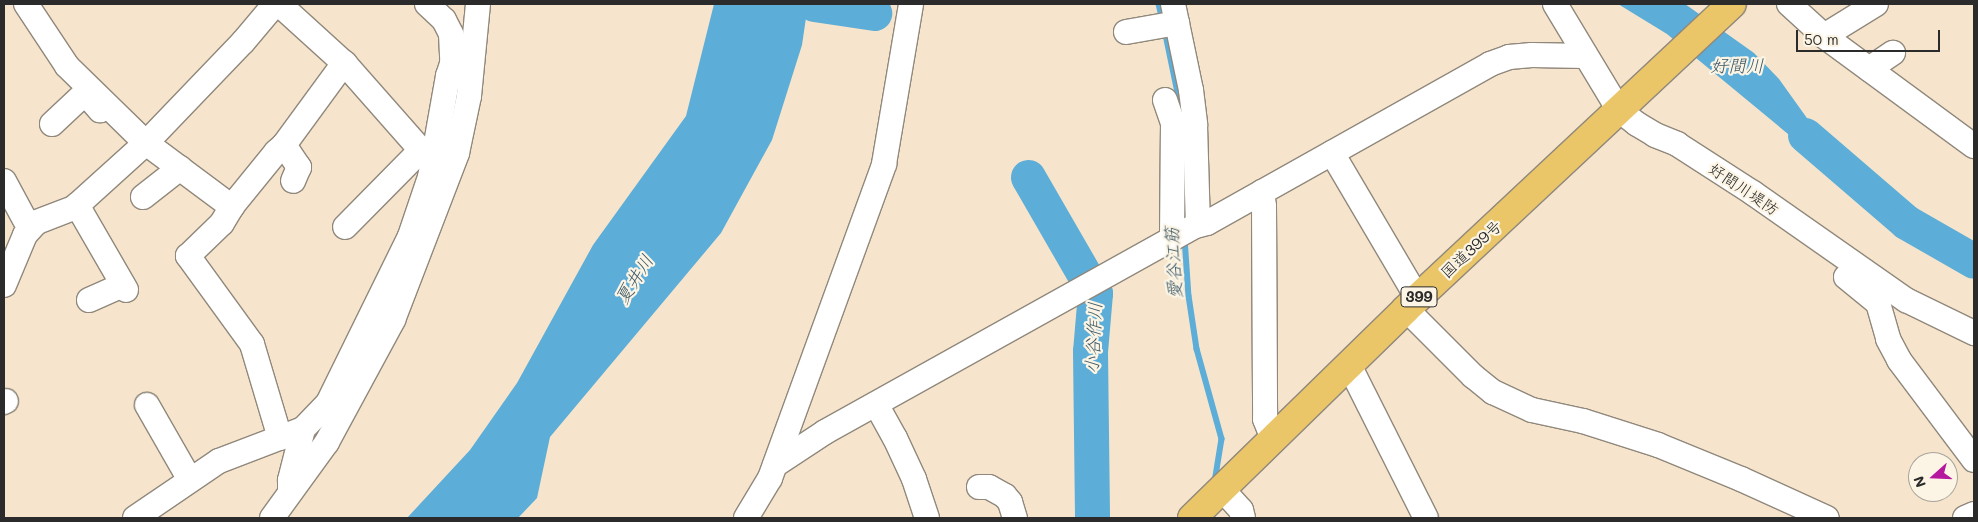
<!DOCTYPE html>
<html>
<head>
<meta charset="utf-8">
<style>
	body { margin:0 }
	#map { position:relative; width:1978px; height:522px; overflow:hidden; background:#f6e5cc; font-family:Mali,"Klee One",sans-serif }
	div>[style] { position:absolute }
	.water>* { inset:0; background:#5cadd7 }
	.stream>* { height:5.5px; margin:-2.75px; padding:0 2.75px; transform-origin:2.75px; border-radius:2.75px; background:#5cadd7 }
	.river>* { height:35px; margin:-17.5px; padding:0 17.5px; transform-origin:17.5px; border-radius:17.5px; background:#5cadd7 }
	.roads { filter:drop-shadow(1px 0 #90887c) drop-shadow(-1px 0 #90887c) drop-shadow(0 1px #90887c) drop-shadow(0 -1px #90887c) }
	.minor>* { height:24px; margin:-12px; padding:0 12px; transform-origin:12px; border-radius:12px; background:#fff }
	.highway>* { height:28px; margin:-14px; padding:0 14px; transform-origin:14px; border-radius:14px; background:#ebc669 }
	span { translate:-50% -50%; white-space:nowrap; text-align:center; line-height:1.15; -webkit-text-stroke:4.5px #fcf5e5; paint-order:stroke }
	.shield-label span { padding:1px 4px; background:#fcf5e5; border:1px solid; border-radius:4px; -webkit-text-stroke-width:0 }
	.shield-label { font-size:15px; color:#2b2b2b; font-weight:700 }
	.street-label { font-size:16px; color:#2b2b2b }
	.water-label { font-size:18px; color:#3c5867; font-style:italic }
	.frame { position:absolute; inset:0; border:5px solid #2b2b2b; pointer-events:none }
	.north { position:absolute; left:1908px; top:452px; width:50px; height:50px; box-sizing:border-box; background:#fcf5e5; border:1px solid #a8a49b; border-radius:50%; rotate:250deg; font-size:14px; font-weight:700; line-height:20px; text-align:center; color:#2b2b2b }
	.north::after { content:''; display:block; margin:auto; width:18px; height:22px; background:#b5179e; clip-path:polygon(50% 0,100% 100%,50% 72%,0 100%) }
	.scale { position:absolute; left:1796px; top:30px; width:144px; height:22px; box-sizing:border-box; border:2px solid #2b2b2b; border-top:0; padding-left:6px; font-size:15px; line-height:18px; white-space:nowrap; color:#2b2b2b; -webkit-text-stroke:4px #fcf5e5; paint-order:stroke }
</style>
</head>
<body>
<div id="map">
	<div class="water">
		<div style="clip-path:polygon(714px 4px,808px 4px,802px 45px,772px 140px,721px 233px,550px 437px,537px 498px,518px 518px,407px 518px,470px 450px,517px 383px,593px 245px,686px 116px)"></div>
		<div style="clip-path:polygon(1618px 4px,1685px 4px,1754px 53px,1779px 79px,1862px 195px,1667px 34px)"></div>
	</div>
	<div class="stream">
		<div style="left:1159px;top:4px;width:17px;rotate:77deg"></div>
		<div style="left:1165px;top:30px;width:89px;rotate:78.3deg"></div>
		<div style="left:1185px;top:238px;width:58px;rotate:86.1deg"></div>
		<div style="left:1189px;top:296px;width:54px;rotate:81.4deg"></div>
		<div style="left:1197px;top:349px;width:93px;rotate:74.5deg"></div>
		<div style="left:1222px;top:439px;width:44px;rotate:99.2deg"></div>
	</div>
	<div class="river">
		<div style="left:814px;top:4px;width:61px;rotate:8.5deg"></div>
		<div style="left:1805px;top:135px;width:133px;rotate:40.7deg"></div>
		<div style="left:1906px;top:222px;width:78px;rotate:29.8deg"></div>
		<div style="left:1028px;top:177px;width:134px;rotate:60deg"></div>
		<div style="left:1095px;top:293px;width:58px;rotate:94.9deg"></div>
		<div style="left:1090px;top:351px;width:167px;rotate:89.3deg"></div>
	</div>
	<div class="roads">
		<div class="minor">
			<div style="left:26px;top:4px;width:74px;rotate:56.5deg"></div>
			<div style="left:67px;top:66px;width:110px;rotate:44.3deg"></div>
			<div style="left:146px;top:143px;width:107px;rotate:36.7deg"></div>
			<div style="left:279px;top:4px;width:91px;rotate:42.3deg"></div>
			<div style="left:346px;top:65px;width:113px;rotate:48.6deg"></div>
			<div style="left:421px;top:150px;width:108px;rotate:134.6deg"></div>
			<div style="left:427px;top:4px;width:23px;rotate:43deg"></div>
			<div style="left:444px;top:20px;width:16px;rotate:63deg"></div>
			<div style="left:451px;top:34px;width:42px;rotate:87.3deg"></div>
			<div style="left:1173px;top:4px;width:88px;rotate:78.2deg"></div>
			<div style="left:1191px;top:90px;width:35px;rotate:83deg"></div>
			<div style="left:1195px;top:125px;width:100px;rotate:88.3deg"></div>
			<div style="left:1555px;top:4px;width:124px;rotate:58.9deg"></div>
			<div style="left:1619px;top:110px;width:23px;rotate:38deg"></div>
			<div style="left:1637px;top:124px;width:21px;rotate:31deg"></div>
			<div style="left:1655px;top:135px;width:24px;rotate:22deg"></div>
			<div style="left:1677px;top:144px;width:90px;rotate:32.8deg"></div>
			<div style="left:1753px;top:193px;width:187px;rotate:35deg"></div>
			<div style="left:1906px;top:300px;width:76px;rotate:25.9deg"></div>
			<div style="left:1789px;top:4px;width:47px;rotate:42.4deg"></div>
			<div style="left:1824px;top:36px;width:186px;rotate:36.3deg"></div>
			<div style="left:1126px;top:32px;width:52px;rotate:-10deg"></div>
			<div style="left:1824px;top:36px;width:61px;rotate:-31.6deg"></div>
			<div style="left:1869px;top:69px;width:29px;rotate:-34deg"></div>
			<div style="left:1165px;top:100px;width:24px;rotate:71deg"></div>
			<div style="left:1173px;top:123px;width:116px;rotate:90.5deg"></div>
			<div style="left:52px;top:124px;width:45px;rotate:-43.2deg"></div>
			<div style="left:85px;top:93px;width:23px;rotate:49deg"></div>
			<div style="left:284px;top:145px;width:27px;rotate:56deg"></div>
			<div style="left:299px;top:167px;width:15px;rotate:113deg"></div>
			<div style="left:1332px;top:153px;width:169px;rotate:59.5deg"></div>
			<div style="left:4px;top:181px;width:44px;rotate:61.7deg"></div>
			<div style="left:1262px;top:192px;width:14px;rotate:82deg"></div>
			<div style="left:1264px;top:206px;width:213px;rotate:89.7deg"></div>
			<div style="left:1265px;top:419px;width:22px;rotate:68deg"></div>
			<div style="left:143px;top:197px;width:47px;rotate:-38.1deg"></div>
			<div style="left:77px;top:205px;width:98px;rotate:60deg"></div>
			<div style="left:1846px;top:277px;width:41px;rotate:39.1deg"></div>
			<div style="left:1878px;top:303px;width:37px;rotate:74deg"></div>
			<div style="left:1888px;top:339px;width:24px;rotate:62deg"></div>
			<div style="left:1899px;top:360px;width:125px;rotate:53.1deg"></div>
			<div style="left:4px;top:285px;width:54px;rotate:-67.2deg"></div>
			<div style="left:25px;top:235px;width:9px;rotate:-49deg"></div>
			<div style="left:31px;top:228px;width:8px;rotate:-45deg"></div>
			<div style="left:37px;top:222px;width:40px;rotate:-21deg"></div>
			<div style="left:74px;top:208px;width:97px;rotate:-42.1deg"></div>
			<div style="left:146px;top:143px;width:140px;rotate:-46.2deg"></div>
			<div style="left:243px;top:42px;width:50px;rotate:-49.9deg"></div>
			<div style="left:89px;top:300px;width:37px;rotate:-24deg"></div>
			<div style="left:1406px;top:309px;width:95px;rotate:45deg"></div>
			<div style="left:1473px;top:376px;width:26px;rotate:39deg"></div>
			<div style="left:1493px;top:392px;width:43px;rotate:24.8deg"></div>
			<div style="left:1532px;top:410px;width:52px;rotate:12.2deg"></div>
			<div style="left:1583px;top:421px;width:79px;rotate:17.7deg"></div>
			<div style="left:1658px;top:445px;width:90px;rotate:22.3deg"></div>
			<div style="left:1741px;top:479px;width:94px;rotate:24.4deg"></div>
			<div style="left:1349px;top:365px;width:171px;rotate:63.3deg"></div>
			<div style="left:4px;top:402px;width:2px;rotate:-27deg"></div>
			<div style="left:876px;top:404px;width:39px;rotate:61deg"></div>
			<div style="left:895px;top:438px;width:45px;rotate:65.1deg"></div>
			<div style="left:914px;top:479px;width:41px;rotate:71.6deg"></div>
			<div style="left:147px;top:405px;width:86px;rotate:60.2deg"></div>
			<div style="left:303px;top:429px;width:36px;rotate:-46deg"></div>
			<div style="left:328px;top:403px;width:186px;rotate:-63.8deg"></div>
			<div style="left:410px;top:236px;width:62px;rotate:-71.3deg"></div>
			<div style="left:430px;top:177px;width:103px;rotate:-79.9deg"></div>
			<div style="left:448px;top:76px;width:16px;rotate:-72deg"></div>
			<div style="left:280px;top:438px;width:98px;rotate:-106.6deg"></div>
			<div style="left:252px;top:344px;width:109px;rotate:-126deg"></div>
			<div style="left:188px;top:256px;width:47px;rotate:-44.1deg"></div>
			<div style="left:222px;top:223px;width:21px;rotate:-59deg"></div>
			<div style="left:233px;top:205px;width:68px;rotate:-50.9deg"></div>
			<div style="left:276px;top:152px;width:11px;rotate:-41deg"></div>
			<div style="left:284px;top:145px;width:102px;rotate:-53.8deg"></div>
			<div style="left:775px;top:465px;width:60px;rotate:-33.4deg"></div>
			<div style="left:825px;top:432px;width:423px;rotate:-29.1deg"></div>
			<div style="left:1195px;top:226px;width:12px;rotate:-14deg"></div>
			<div style="left:1207px;top:223px;width:325px;rotate:-29.3deg"></div>
			<div style="left:1490px;top:64px;width:20px;rotate:-20deg"></div>
			<div style="left:1509px;top:57px;width:23px;rotate:-5deg"></div>
			<div style="left:1532px;top:55px;width:53px;rotate:1.1deg"></div>
			<div style="left:979px;top:487px;width:10px"></div>
			<div style="left:989px;top:487px;width:18px;rotate:29deg"></div>
			<div style="left:1005px;top:496px;width:8px;rotate:50deg"></div>
			<div style="left:1010px;top:502px;width:17px;rotate:73deg"></div>
			<div style="left:1222px;top:489px;width:28px;rotate:48deg"></div>
			<div style="left:1241px;top:510px;width:8px;rotate:76deg"></div>
			<div style="left:135px;top:518px;width:102px;rotate:-34.2deg"></div>
			<div style="left:219px;top:461px;width:90px;rotate:-20.9deg"></div>
			<div style="left:303px;top:429px;width:53px;rotate:104.3deg"></div>
			<div style="left:290px;top:480px;width:11px;rotate:90deg"></div>
			<div style="left:272px;top:518px;width:94px;rotate:-54.1deg"></div>
			<div style="left:327px;top:442px;width:139px;rotate:-61.6deg"></div>
			<div style="left:393px;top:320px;width:179px;rotate:-69deg"></div>
			<div style="left:457px;top:153px;width:58px;rotate:-78.1deg"></div>
			<div style="left:469px;top:96px;width:92px;rotate:-84.4deg"></div>
			<div style="left:746px;top:518px;width:47px;rotate:-59deg"></div>
			<div style="left:770px;top:478px;width:334px;rotate:-70deg"></div>
			<div style="left:884px;top:164px;width:162px;rotate:-80.4deg"></div>
			<div style="left:1965px;top:518px;width:10px;rotate:-24deg"></div>
		</div>
		<div class="highway">
			<div style="left:1192px;top:518px;width:299px;rotate:-44.3deg"></div>
			<div style="left:1406px;top:309px;width:446px;rotate:-43.1deg"></div>
		</div>
	</div>
	<div class="shield-label">
		<span style="left:1419px;top:297px">399</span>
	</div>
	<div class="street-label">
		<span style="left:1744px;top:189px;rotate:34deg">好間川堤防</span>
		<span style="left:1471px;top:249px;rotate:-43deg">国道399号</span>
	</div>
	<div class="water-label">
		<span style="left:1737px;top:65px">好間川</span>
		<span style="left:1173px;top:263px;rotate:-93deg">愛谷江筋</span>
		<span style="left:634px;top:279px;rotate:-58deg">夏井川</span>
		<span style="left:1093px;top:338px;rotate:-87deg">小谷作川</span>
	</div>
	<div class="frame"></div>
	<div class="north">N</div>
	<div class="scale">50 m</div>
</div>
</body>
</html>
